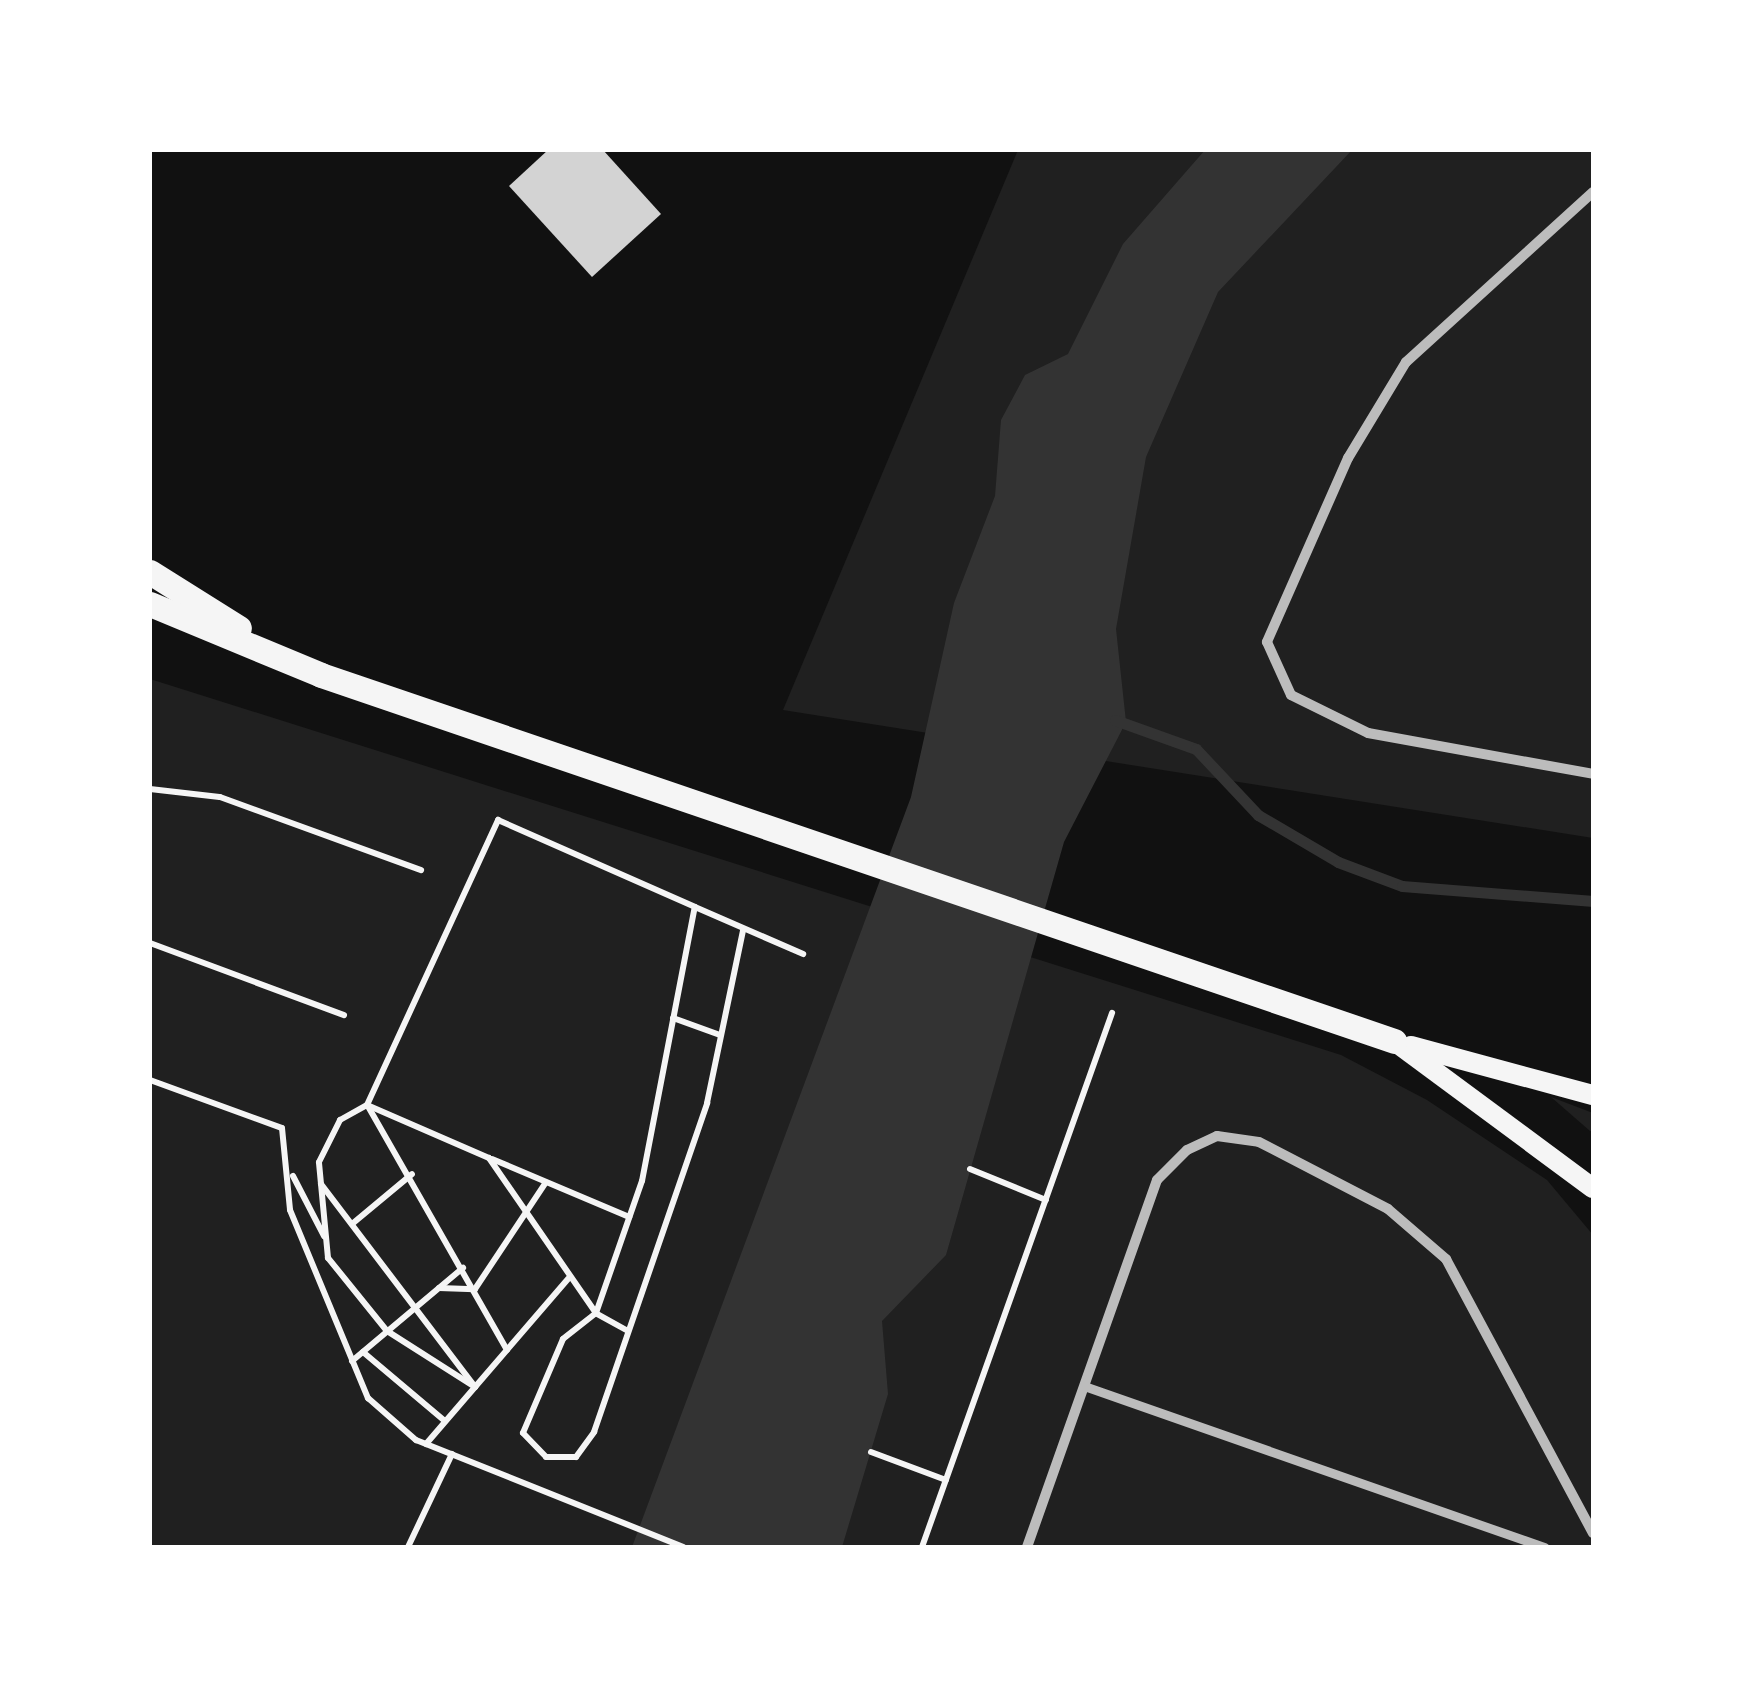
<!DOCTYPE html>
<html>
<head>
<meta charset="utf-8">
<style>
	body { margin:0 }
	#map { position:relative; width:1743px; height:1697px; overflow:hidden; background:#111; font-family:"Source Serif 4",serif }
	div>[style] { position:absolute }
	.green>* { inset:0; background:#202020 }
	.water>* { inset:0; background:#333 }
	.stream>* { height:11px; margin:-5.5px; padding:0 5.5px; transform-origin:5.5px; border-radius:5.5px; background:#333 }
	.building>* { inset:0; background:#d3d3d3 }
	.path>* { height:6px; margin:-3px; padding:0 3px; transform-origin:3px; border-radius:3px; background:#f5f5f5 }
	.pedestrian>* { height:9px; margin:-4.5px; padding:0 4.5px; transform-origin:4.5px; border-radius:4.5px; background:#bcbcbc }
	.minor>* { height:10px; margin:-5px; padding:0 5px; transform-origin:5px; border-radius:5px; background:#bcbcbc }
	.secondary>* { height:20px; margin:-10px; padding:0 10px; transform-origin:10px; border-radius:10px; background:#f5f5f5 }
	.primary>* { height:25px; margin:-12.5px; padding:0 12.5px; transform-origin:12.5px; border-radius:12.5px; background:#f5f5f5 }
	span { translate:-50% -50%; white-space:nowrap; text-align:center; line-height:1.15; -webkit-text-stroke:10px #fff; paint-order:stroke }
	.frame { position:absolute; inset:0; border:152px solid #fff; pointer-events:none }
</style>
</head>
<body>
<div id="map">
	<div class="green">
		<div style="clip-path:polygon(1018px 150px,1593px 150px,1593px 838px,783px 710px)"></div>
		<div style="clip-path:polygon(150px 679px,1341px 1055px,1427px 1100px,1547px 1180px,1593px 1235px,1593px 1547px,150px 1547px)"></div>
		<div style="clip-path:polygon(1551px 1097px,1593px 1113px,1593px 1131px,1590px 1131px)"></div>
	</div>
	<div class="water">
		<div style="clip-path:polygon(1205px 150px,1352px 150px,1218px 292px,1146px 457px,1116px 629px,1126px 722px,1064px 842px,946px 1255px,882px 1321px,888px 1394px,842px 1547px,632px 1547px,911px 797px,954px 603px,995px 496px,1001px 420px,1025px 375px,1068px 354px,1123px 244px)"></div>
	</div>
	<div class="stream">
		<div style="left:1115px;top:720px;width:86px;rotate:19.7deg"></div>
		<div style="left:1196px;top:749px;width:91px;rotate:46.8deg"></div>
		<div style="left:1258px;top:815px;width:93px;rotate:30.4deg"></div>
		<div style="left:1338px;top:862px;width:68px;rotate:20.6deg"></div>
		<div style="left:1402px;top:886px;width:192px;rotate:4.5deg"></div>
	</div>
	<div class="building">
		<div style="clip-path:polygon(548px 150px,603px 150px,661px 214px,592px 277px,509px 186px)"></div>
	</div>
	<div class="path">
		<div style="left:150px;top:789px;width:70px;rotate:6.5deg"></div>
		<div style="left:220px;top:797px;width:214px;rotate:20deg"></div>
		<div style="left:150px;top:943px;width:207px;rotate:20.4deg"></div>
		<div style="left:673px;top:1018px;width:50px;rotate:19.9deg"></div>
		<div style="left:150px;top:1080px;width:140px;rotate:20deg"></div>
		<div style="left:282px;top:1128px;width:82px;rotate:84.4deg"></div>
		<div style="left:290px;top:1210px;width:204px;rotate:67.5deg"></div>
		<div style="left:368px;top:1398px;width:64px;rotate:41.2deg"></div>
		<div style="left:416px;top:1440px;width:288px;rotate:21.8deg"></div>
		<div style="left:492px;top:1159px;width:149px;rotate:22.9deg"></div>
		<div style="left:970px;top:1169px;width:82px;rotate:22.2deg"></div>
		<div style="left:293px;top:1176px;width:68px;rotate:62.7deg"></div>
		<div style="left:321px;top:1184px;width:255px;rotate:52.8deg"></div>
		<div style="left:475px;top:1387px;width:104px;rotate:-147.5deg"></div>
		<div style="left:387px;top:1331px;width:94px;rotate:-128.9deg"></div>
		<div style="left:328px;top:1258px;width:96px;rotate:-95.4deg"></div>
		<div style="left:319px;top:1162px;width:47px;rotate:-63.4deg"></div>
		<div style="left:340px;top:1120px;width:31px;rotate:-29deg"></div>
		<div style="left:367px;top:1105px;width:314px;rotate:-65.3deg"></div>
		<div style="left:498px;top:820px;width:215px;rotate:23.8deg"></div>
		<div style="left:352px;top:1224px;width:78px;rotate:-39.8deg"></div>
		<div style="left:439px;top:1288px;width:36px;rotate:2deg"></div>
		<div style="left:475px;top:1289px;width:128px;rotate:-56.4deg"></div>
		<div style="left:628px;top:1331px;width:37px;rotate:-151deg"></div>
		<div style="left:596px;top:1313px;width:140px;rotate:-70.8deg"></div>
		<div style="left:642px;top:1181px;width:279px;rotate:-79.1deg"></div>
		<div style="left:695px;top:907px;width:118px;rotate:23.5deg"></div>
		<div style="left:507px;top:1350px;width:282px;rotate:-119.7deg"></div>
		<div style="left:367px;top:1105px;width:133px;rotate:23.5deg"></div>
		<div style="left:489px;top:1158px;width:188px;rotate:55.4deg"></div>
		<div style="left:596px;top:1313px;width:42px;rotate:141.8deg"></div>
		<div style="left:563px;top:1339px;width:102px;rotate:113.1deg"></div>
		<div style="left:523px;top:1433px;width:33px;rotate:46deg"></div>
		<div style="left:546px;top:1457px;width:30px"></div>
		<div style="left:576px;top:1457px;width:31px;rotate:-54deg"></div>
		<div style="left:594px;top:1432px;width:348px;rotate:-71deg"></div>
		<div style="left:707px;top:1103px;width:176px;rotate:-78.2deg"></div>
		<div style="left:363px;top:1352px;width:107px;rotate:40.1deg"></div>
		<div style="left:352px;top:1361px;width:145px;rotate:-40deg"></div>
		<div style="left:426px;top:1444px;width:218px;rotate:-49.3deg"></div>
		<div style="left:871px;top:1452px;width:80px;rotate:20.5deg"></div>
		<div style="left:408px;top:1547px;width:103px;rotate:-64.7deg"></div>
		<div style="left:922px;top:1547px;width:567px;rotate:-70.41deg"></div>
	</div>
	<div class="pedestrian">
		<div style="left:1087px;top:1387px;width:485px;rotate:19.3deg"></div>
	</div>
	<div class="minor">
		<div style="left:1593px;top:192px;width:253px;rotate:137.7deg"></div>
		<div style="left:1406px;top:362px;width:112px;rotate:121.1deg"></div>
		<div style="left:1348px;top:458px;width:201px;rotate:113.8deg"></div>
		<div style="left:1267px;top:642px;width:58px;rotate:65.6deg"></div>
		<div style="left:1291px;top:695px;width:86px;rotate:26.3deg"></div>
		<div style="left:1368px;top:733px;width:229px;rotate:10.3deg"></div>
		<div style="left:1027px;top:1547px;width:389px;rotate:-70.5deg"></div>
		<div style="left:1157px;top:1180px;width:42px;rotate:-45deg"></div>
		<div style="left:1187px;top:1150px;width:33px;rotate:-25deg"></div>
		<div style="left:1217px;top:1136px;width:42px;rotate:8.1deg"></div>
		<div style="left:1259px;top:1142px;width:145px;rotate:27.4deg"></div>
		<div style="left:1388px;top:1209px;width:77px;rotate:40.8deg"></div>
		<div style="left:1446px;top:1259px;width:311px;rotate:61.8deg"></div>
	</div>
	<div class="secondary">
		<div style="left:1394px;top:1041px;width:247px;rotate:36.5deg"></div>
		<div style="left:1411px;top:1046px;width:188px;rotate:15.1deg"></div>
	</div>
	<div class="primary">
		<div style="left:150px;top:572px;width:105px;rotate:32.2deg"></div>
		<div style="left:150px;top:604px;width:185px;rotate:22.5deg"></div>
		<div style="left:321px;top:675px;width:1134px;rotate:18.83deg"></div>
	</div>
	<div class="frame"></div>
</div>
</body>
</html>
